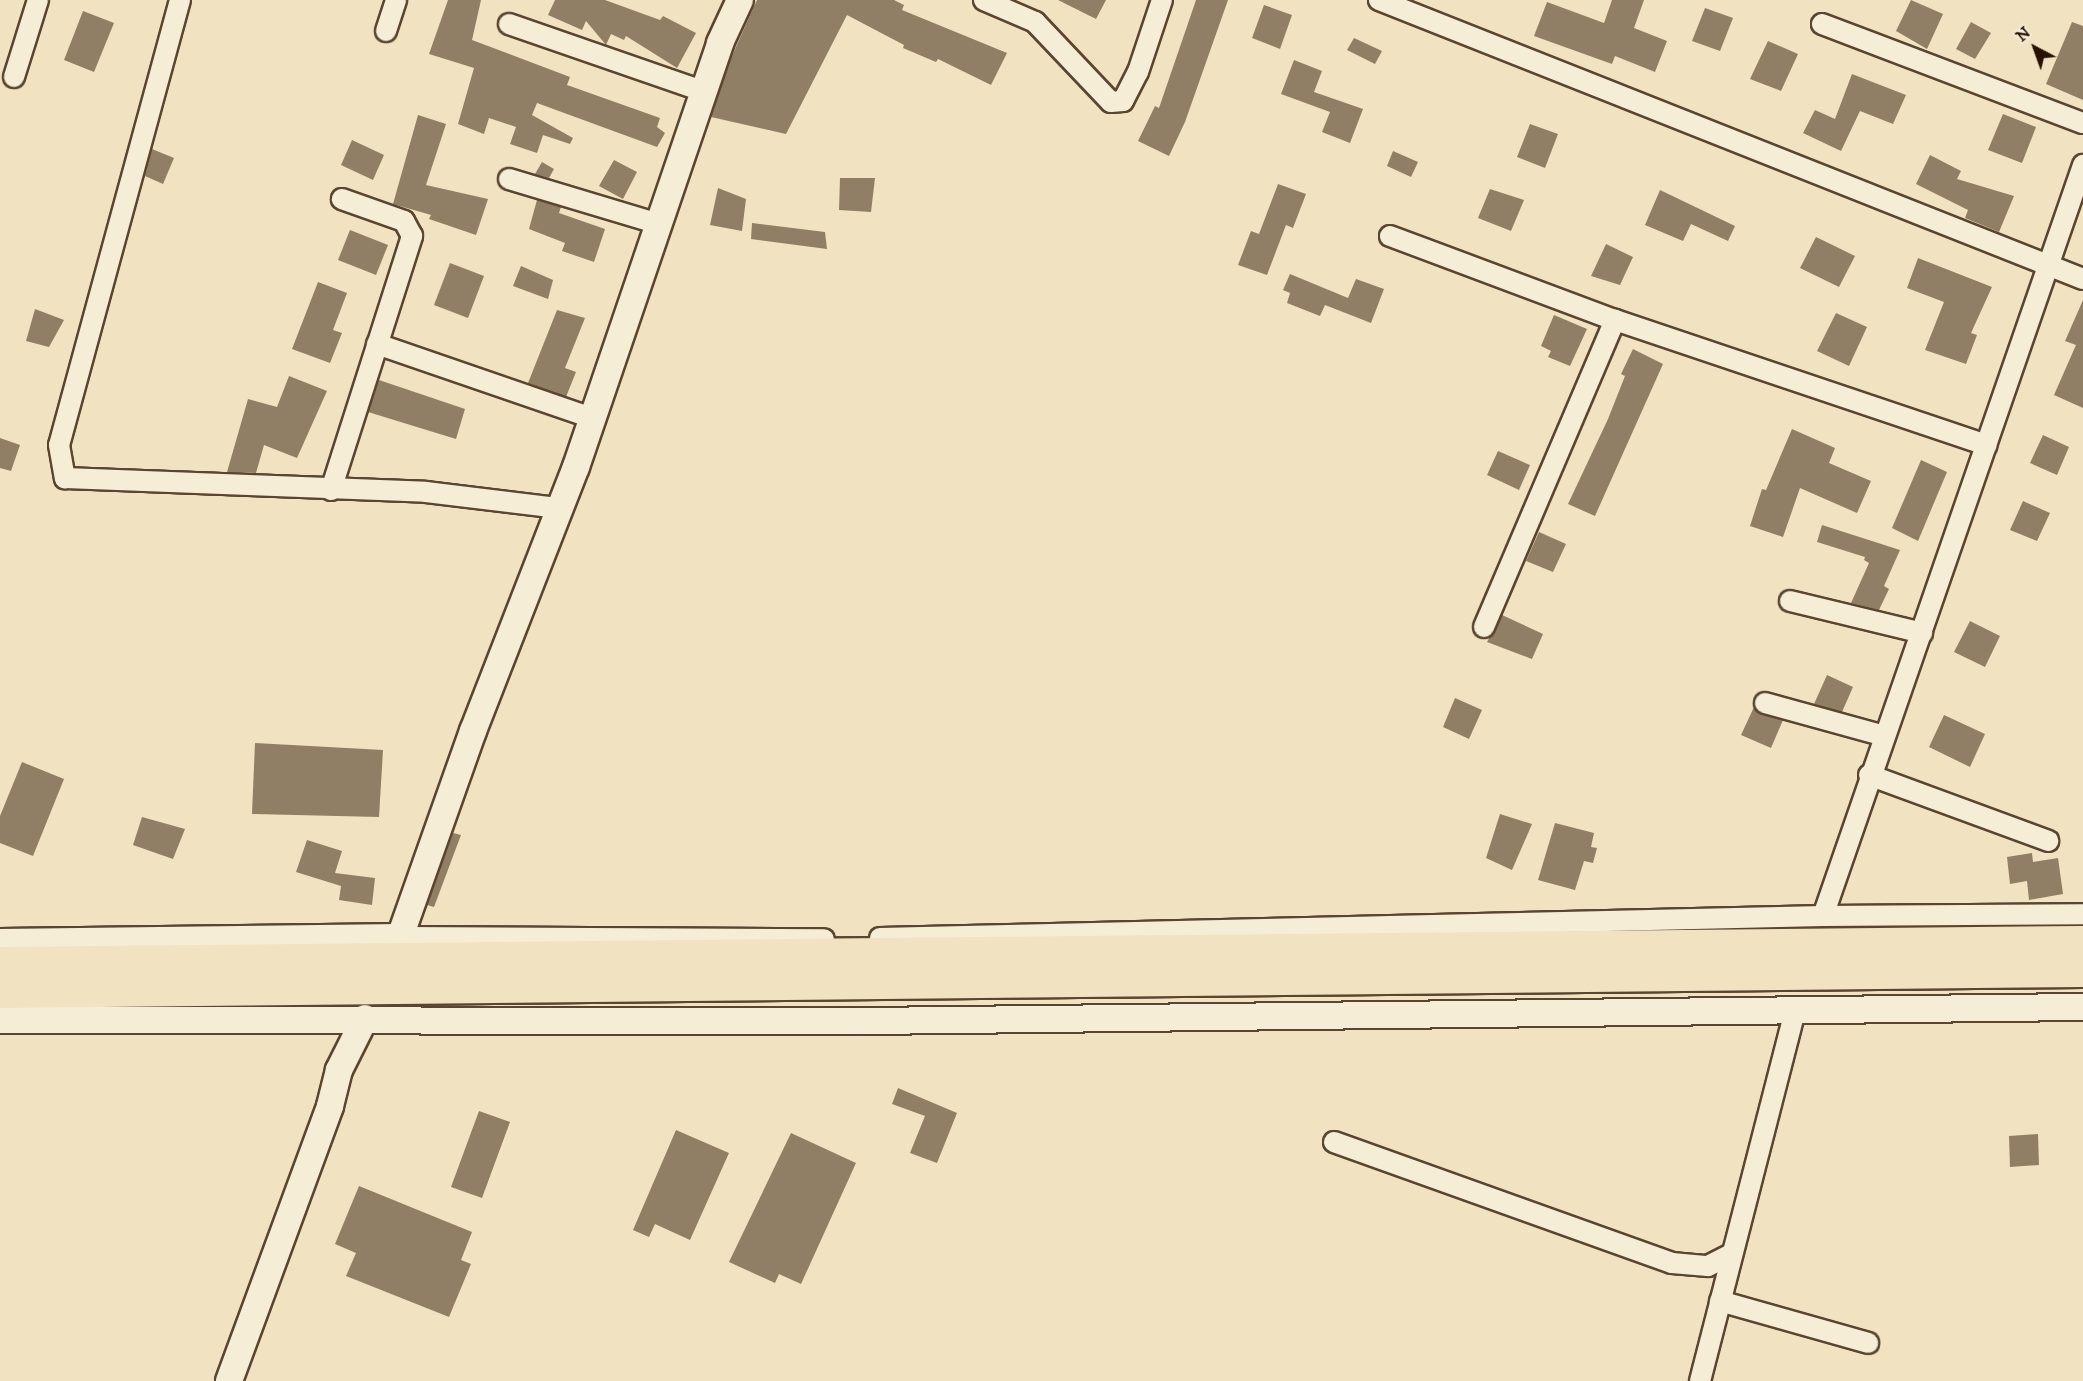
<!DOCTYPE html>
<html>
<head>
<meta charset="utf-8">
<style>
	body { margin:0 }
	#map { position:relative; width:2083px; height:1381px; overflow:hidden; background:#f1e3c1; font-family:"IM FELL DW Pica",serif }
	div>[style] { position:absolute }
	.building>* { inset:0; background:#907f64 }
	.roads { filter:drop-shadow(2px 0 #5a4630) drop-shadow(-2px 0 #5a4630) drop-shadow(0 2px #5a4630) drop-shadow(0 -2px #5a4630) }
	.minor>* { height:20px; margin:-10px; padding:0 10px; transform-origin:10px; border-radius:10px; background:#f6edd7 }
	.tertiary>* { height:26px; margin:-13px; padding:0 13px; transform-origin:13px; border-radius:13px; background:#f6edd7 }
	.trunk>* { height:33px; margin:-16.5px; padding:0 16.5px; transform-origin:16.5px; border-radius:16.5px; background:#f1e3c1 }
	span { translate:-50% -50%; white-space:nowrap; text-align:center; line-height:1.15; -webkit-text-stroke:5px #f6edd7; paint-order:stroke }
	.north { position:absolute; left:2005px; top:18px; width:60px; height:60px; -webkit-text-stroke:4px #f6edd7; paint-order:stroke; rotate:319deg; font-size:16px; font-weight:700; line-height:24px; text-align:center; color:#271200 }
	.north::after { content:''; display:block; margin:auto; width:21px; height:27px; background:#271200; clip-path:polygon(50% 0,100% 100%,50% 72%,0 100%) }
</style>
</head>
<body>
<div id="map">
	<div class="building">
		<div style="clip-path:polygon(448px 0,481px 0,472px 40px,570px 77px,567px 85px,660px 118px,657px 127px,665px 133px,657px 147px,537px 103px,532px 115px,573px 138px,570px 144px,543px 135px,537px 153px,510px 144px,516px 127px,489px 118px,484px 134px,458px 124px,474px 68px,429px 54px)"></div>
		<div style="clip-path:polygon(555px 0,605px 0,660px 20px,663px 16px,696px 33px,677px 68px,626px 36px,624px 40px,611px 34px,606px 45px,586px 21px,582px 30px,548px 15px)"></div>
		<div style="clip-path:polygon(757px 0,894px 0,904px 5px,902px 10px,1007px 53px,991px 85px,938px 59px,936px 62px,903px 48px,904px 45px,847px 15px,786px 134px,711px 117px,731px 58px)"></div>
		<div style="clip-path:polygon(1058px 0,1106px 0,1096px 19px)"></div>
		<div style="clip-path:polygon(1196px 0,1228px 0,1185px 122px,1169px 156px,1138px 141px,1155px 106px,1159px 108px)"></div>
		<div style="clip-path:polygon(1612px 0,1644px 0,1634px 28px,1667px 41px,1655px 72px,1615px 56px,1612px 64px,1534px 36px,1547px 2px,1604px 23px)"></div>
		<div style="clip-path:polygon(1911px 0,1943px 14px,1927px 49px,1896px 31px)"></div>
		<div style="clip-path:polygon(1264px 5px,1292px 15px,1280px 49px,1252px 38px)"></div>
		<div style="clip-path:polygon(1705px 8px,1733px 18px,1720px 51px,1692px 41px)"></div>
		<div style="clip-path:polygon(83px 11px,114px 23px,94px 72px,64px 60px)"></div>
		<div style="clip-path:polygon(1971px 22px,1991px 33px,1975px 59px,1956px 49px)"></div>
		<div style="clip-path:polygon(2072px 22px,2083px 26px,2083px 100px,2046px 84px)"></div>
		<div style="clip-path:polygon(1354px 38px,1382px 51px,1375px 64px,1347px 50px)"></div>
		<div style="clip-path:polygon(1768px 41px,1798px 54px,1781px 91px,1750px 79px)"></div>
		<div style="clip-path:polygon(1294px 60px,1322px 71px,1314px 92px,1363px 109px,1350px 143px,1322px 132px,1330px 112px,1281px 94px)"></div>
		<div style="clip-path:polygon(1852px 74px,1906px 95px,1893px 124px,1860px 111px,1841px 151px,1803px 133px,1815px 110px,1835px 119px)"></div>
		<div style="clip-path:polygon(2003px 114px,2036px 127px,2022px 163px,1988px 150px)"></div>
		<div style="clip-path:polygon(418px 115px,446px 124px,426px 185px,488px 199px,476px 235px,429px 219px,431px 215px,393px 204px)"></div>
		<div style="clip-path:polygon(1530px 124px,1558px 134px,1545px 168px,1517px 157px)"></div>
		<div style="clip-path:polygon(352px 140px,384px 155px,373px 180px,341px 165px)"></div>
		<div style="clip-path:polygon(152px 149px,174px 158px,163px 184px,145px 176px)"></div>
		<div style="clip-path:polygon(1393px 151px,1418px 162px,1411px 177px,1387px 166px)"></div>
		<div style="clip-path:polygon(1930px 155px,1961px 171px,1957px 179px,2014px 196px,1999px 232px,1965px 218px,1968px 210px,1916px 184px)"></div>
		<div style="clip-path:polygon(614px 160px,637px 172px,623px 199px,599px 186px)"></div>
		<div style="clip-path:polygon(542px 162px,554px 169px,549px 178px,535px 174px)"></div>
		<div style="clip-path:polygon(840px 178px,875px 178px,871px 212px,839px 210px)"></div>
		<div style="clip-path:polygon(1278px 184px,1306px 194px,1293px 228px,1286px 225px,1267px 275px,1238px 265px,1251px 231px,1259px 234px)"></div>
		<div style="clip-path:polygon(718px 188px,746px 199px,742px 231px,710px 225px)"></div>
		<div style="clip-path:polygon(1490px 189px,1524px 200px,1511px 231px,1478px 218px)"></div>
		<div style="clip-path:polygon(1660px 190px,1735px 226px,1728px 241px,1691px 224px,1683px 241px,1645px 225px)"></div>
		<div style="clip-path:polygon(537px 200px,561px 207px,559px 213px,605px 229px,594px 262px,562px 251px,565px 243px,529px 229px)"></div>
		<div style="clip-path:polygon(752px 223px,825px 232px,827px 249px,751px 239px)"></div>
		<div style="clip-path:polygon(350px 230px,388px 245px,376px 275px,338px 260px)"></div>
		<div style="clip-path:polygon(1816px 237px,1855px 256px,1839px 287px,1800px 268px)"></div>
		<div style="clip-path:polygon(1606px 244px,1633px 257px,1620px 285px,1591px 276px)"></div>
		<div style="clip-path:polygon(1918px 258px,1992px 287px,1971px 333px,1977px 335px,1966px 364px,1925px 350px,1944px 302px,1907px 288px)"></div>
		<div style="clip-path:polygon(450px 263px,484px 276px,468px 318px,434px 305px)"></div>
		<div style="clip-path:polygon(521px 266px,553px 280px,548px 299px,513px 286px)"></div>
		<div style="clip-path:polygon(1290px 274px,1348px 298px,1356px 279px,1384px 289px,1371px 323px,1325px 305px,1320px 316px,1287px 303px,1290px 293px,1283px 290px)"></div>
		<div style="clip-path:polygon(318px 282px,347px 293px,333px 330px,342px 333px,330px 363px,292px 349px)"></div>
		<div style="clip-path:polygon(2083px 300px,2083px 408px,2054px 395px,2076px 345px,2065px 341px)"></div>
		<div style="clip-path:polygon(35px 309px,64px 320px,49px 347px,26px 341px)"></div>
		<div style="clip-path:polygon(557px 310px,585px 318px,565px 368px,576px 372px,566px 397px,528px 383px)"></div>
		<div style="clip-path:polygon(1836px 313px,1867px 327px,1849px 366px,1817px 351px)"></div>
		<div style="clip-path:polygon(1554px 315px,1587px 329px,1570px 366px,1548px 357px,1551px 351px,1541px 346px)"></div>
		<div style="clip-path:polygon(1633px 349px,1663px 364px,1595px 516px,1568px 504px,1608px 419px,1625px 376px,1621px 374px)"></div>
		<div style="clip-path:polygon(289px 376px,327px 391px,297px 458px,264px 445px,256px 473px,227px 472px,248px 399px,277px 407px)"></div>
		<div style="clip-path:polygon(379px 380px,465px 409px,456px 439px,368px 412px)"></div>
		<div style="clip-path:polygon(1792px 429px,1835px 448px,1829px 463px,1871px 481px,1857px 513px,1800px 488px,1783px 537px,1750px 526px,1762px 489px,1766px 490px)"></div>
		<div style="clip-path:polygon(2043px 435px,2069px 447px,2057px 475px,2030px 463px)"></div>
		<div style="clip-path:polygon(0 438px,20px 445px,11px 471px,0 468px)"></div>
		<div style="clip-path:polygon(1498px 451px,1530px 465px,1519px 490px,1487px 475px)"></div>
		<div style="clip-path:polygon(1921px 460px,1947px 472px,1918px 541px,1892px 528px)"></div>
		<div style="clip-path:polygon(2023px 501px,2050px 513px,2037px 541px,2010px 530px)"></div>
		<div style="clip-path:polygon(1822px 525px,1900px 550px,1884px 586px,1889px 589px,1879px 610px,1851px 603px,1869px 563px,1864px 560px,1865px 557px,1817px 542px)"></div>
		<div style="clip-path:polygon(1539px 532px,1566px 544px,1553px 572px,1526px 561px)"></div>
		<div style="clip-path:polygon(1502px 615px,1543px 634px,1532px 659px,1487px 642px)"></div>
		<div style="clip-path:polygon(1970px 621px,2000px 636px,1985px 667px,1954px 652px)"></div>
		<div style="clip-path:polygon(1827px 675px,1853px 687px,1842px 712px,1814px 704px)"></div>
		<div style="clip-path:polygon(1455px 698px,1482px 710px,1469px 739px,1443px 727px)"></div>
		<div style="clip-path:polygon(1754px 707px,1761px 714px,1783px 720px,1771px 748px,1741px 735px)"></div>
		<div style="clip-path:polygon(1944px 715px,1985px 734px,1970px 767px,1929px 747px)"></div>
		<div style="clip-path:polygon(255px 743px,383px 750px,379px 817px,252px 814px)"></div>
		<div style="clip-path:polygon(22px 762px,64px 779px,33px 856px,0 843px,0 816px)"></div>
		<div style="clip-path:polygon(1500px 814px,1532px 824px,1512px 870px,1486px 858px)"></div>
		<div style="clip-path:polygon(142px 817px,185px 829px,173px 859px,133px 845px)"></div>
		<div style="clip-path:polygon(1555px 823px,1594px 833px,1591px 847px,1597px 848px,1593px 863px,1584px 861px,1575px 890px,1538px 880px)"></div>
		<div style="clip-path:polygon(453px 833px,461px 835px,434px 907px,427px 905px)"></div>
		<div style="clip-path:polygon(307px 840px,342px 851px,335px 873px,375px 878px,372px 905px,339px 900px,341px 886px,296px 872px)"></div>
		<div style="clip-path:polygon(2032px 853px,2033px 862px,2058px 858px,2063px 894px,2029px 900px,2027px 881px,2010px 884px,2007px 857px)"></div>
		<div style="clip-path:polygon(898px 1088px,957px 1113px,937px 1163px,910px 1153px,925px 1116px,892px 1104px)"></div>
		<div style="clip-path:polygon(479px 1111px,510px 1122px,482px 1198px,451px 1187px)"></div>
		<div style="clip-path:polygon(676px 1130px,729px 1153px,690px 1240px,655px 1224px,649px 1237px,633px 1230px)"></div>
		<div style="clip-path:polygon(791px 1133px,856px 1163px,801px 1284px,779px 1274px,775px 1283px,729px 1262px)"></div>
		<div style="clip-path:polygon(2038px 1134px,2039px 1165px,2010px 1167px,2009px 1136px)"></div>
		<div style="clip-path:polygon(359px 1186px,472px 1232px,461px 1260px,471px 1264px,449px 1317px,346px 1276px,356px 1253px,335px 1244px)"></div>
	</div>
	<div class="roads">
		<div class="minor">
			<div style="left:180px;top:0;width:461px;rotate:105.2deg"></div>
			<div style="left:59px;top:445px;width:34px;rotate:80deg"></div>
			<div style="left:65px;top:478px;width:361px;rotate:2.2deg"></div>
			<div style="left:426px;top:492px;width:134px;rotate:6.9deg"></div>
			<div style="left:984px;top:0;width:56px;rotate:23.3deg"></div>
			<div style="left:1035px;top:22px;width:110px;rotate:46.5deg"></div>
			<div style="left:1111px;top:102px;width:12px;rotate:-5deg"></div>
			<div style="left:1123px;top:101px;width:33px;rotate:-63deg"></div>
			<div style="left:1138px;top:72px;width:76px;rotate:-71.6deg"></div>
			<div style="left:1379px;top:0;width:757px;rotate:21.62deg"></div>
			<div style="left:509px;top:24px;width:205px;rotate:19.1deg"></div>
			<div style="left:1822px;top:24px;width:279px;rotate:20.8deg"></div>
			<div style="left:386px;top:31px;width:33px;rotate:-72deg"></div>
			<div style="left:14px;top:77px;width:81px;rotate:-72.7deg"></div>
			<div style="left:509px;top:179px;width:157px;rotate:16.7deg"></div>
			<div style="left:1390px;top:236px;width:240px;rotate:20.5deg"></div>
			<div style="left:1615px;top:320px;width:392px;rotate:18.6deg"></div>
			<div style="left:377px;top:344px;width:227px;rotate:19deg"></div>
			<div style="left:331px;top:490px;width:267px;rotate:-72.3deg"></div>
			<div style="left:412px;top:236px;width:17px;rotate:-118deg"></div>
			<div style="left:404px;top:221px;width:66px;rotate:-160.5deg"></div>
			<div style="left:1790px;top:601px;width:136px;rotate:13.6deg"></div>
			<div style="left:1484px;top:627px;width:334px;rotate:-66.9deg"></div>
			<div style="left:1765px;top:703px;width:124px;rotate:15.4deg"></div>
			<div style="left:1869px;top:775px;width:191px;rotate:20.2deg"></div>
			<div style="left:1823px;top:916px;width:795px;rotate:-70.9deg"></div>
			<div style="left:400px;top:937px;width:424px;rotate:0.3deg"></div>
			<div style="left:880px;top:938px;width:943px;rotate:-1.34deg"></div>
			<div style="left:1823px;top:916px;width:260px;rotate:-0.4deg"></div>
			<div style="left:1334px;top:1142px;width:359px;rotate:19.7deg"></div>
			<div style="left:1672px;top:1263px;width:36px;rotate:5deg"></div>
			<div style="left:1708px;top:1266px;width:27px;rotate:-27deg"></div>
			<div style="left:1720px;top:1301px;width:154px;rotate:15.8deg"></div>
			<div style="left:1700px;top:1381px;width:382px;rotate:-75.6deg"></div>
		</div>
		<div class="tertiary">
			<div style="left:0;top:942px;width:400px;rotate:-0.7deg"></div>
			<div style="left:400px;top:937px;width:219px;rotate:-70.5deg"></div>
			<div style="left:473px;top:731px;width:283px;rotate:-68.7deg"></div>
			<div style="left:576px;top:467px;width:448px;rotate:-71.2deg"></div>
			<div style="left:720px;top:43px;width:47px;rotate:-65.1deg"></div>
			<div style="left:0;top:1020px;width:867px;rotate:0.07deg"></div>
			<div style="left:867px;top:1021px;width:1216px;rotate:-0.66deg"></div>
			<div style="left:229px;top:1381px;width:293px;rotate:-69.8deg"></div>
			<div style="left:330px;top:1106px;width:37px;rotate:-76deg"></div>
			<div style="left:339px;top:1070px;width:58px;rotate:-63.4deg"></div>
		</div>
		<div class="trunk">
			<div style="left:0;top:963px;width:2083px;rotate:-0.58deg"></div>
			<div style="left:0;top:991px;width:2083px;rotate:-0.58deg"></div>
		</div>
	</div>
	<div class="north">N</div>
</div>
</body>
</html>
